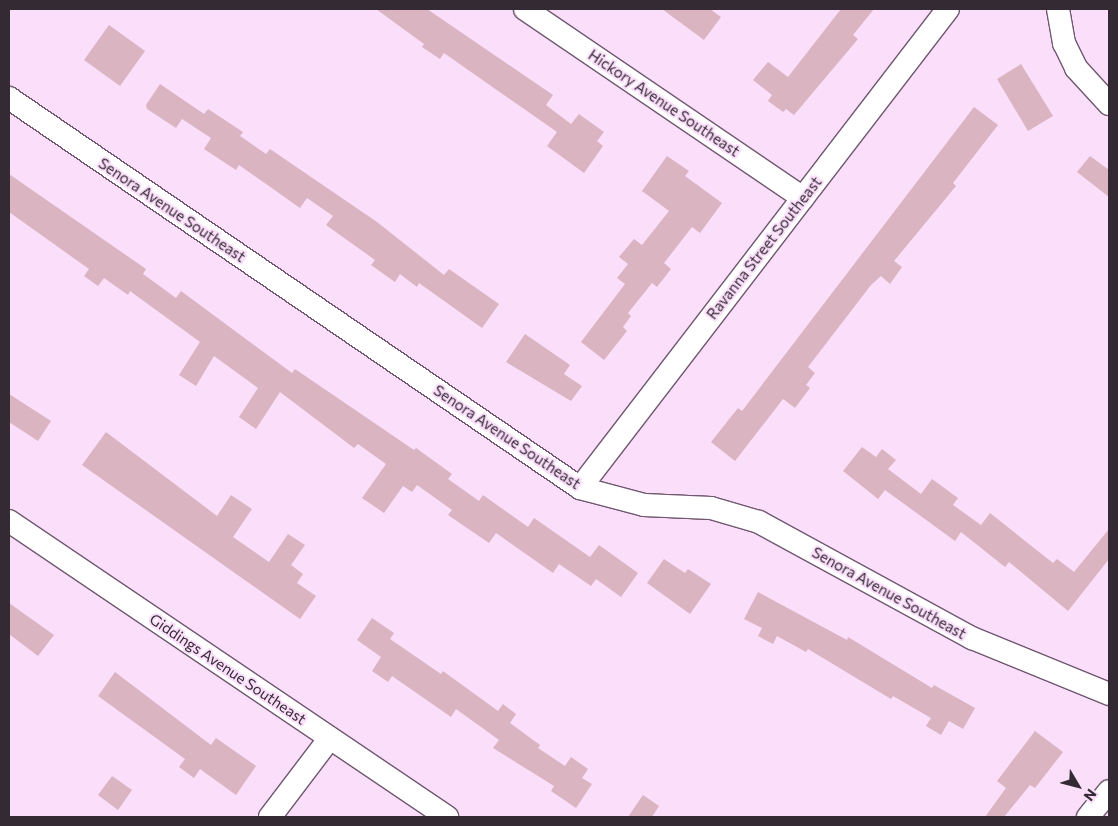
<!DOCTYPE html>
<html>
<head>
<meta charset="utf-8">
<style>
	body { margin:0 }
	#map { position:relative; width:1118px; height:826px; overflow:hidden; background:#fadefa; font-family:Commissioner,sans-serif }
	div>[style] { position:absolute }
	.building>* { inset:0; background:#dab4c0 }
	.roads { filter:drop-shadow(1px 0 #705870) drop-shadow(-1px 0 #705870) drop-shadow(0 1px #705870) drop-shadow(0 -1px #705870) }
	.street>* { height:22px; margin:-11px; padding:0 11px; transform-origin:11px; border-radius:11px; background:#fff }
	span { translate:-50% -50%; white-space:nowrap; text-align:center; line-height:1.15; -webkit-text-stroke:4px #fadefa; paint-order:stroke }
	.street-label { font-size:15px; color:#342a34 }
	.frame { position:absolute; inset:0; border:10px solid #342a34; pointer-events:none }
	.north { position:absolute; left:1053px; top:761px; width:50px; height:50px; -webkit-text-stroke:4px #fadefa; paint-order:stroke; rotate:127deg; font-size:14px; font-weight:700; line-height:20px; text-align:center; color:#342a34 }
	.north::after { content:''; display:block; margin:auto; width:18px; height:22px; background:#342a34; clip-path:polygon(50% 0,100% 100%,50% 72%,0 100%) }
</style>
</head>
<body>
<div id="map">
	<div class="building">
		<div style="clip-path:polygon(376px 9px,427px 9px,553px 95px,546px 105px,571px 124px,579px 114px,604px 132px,597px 141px,603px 146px,584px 173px,547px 146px,557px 132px,444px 53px,440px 59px,422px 47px,424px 44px)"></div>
		<div style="clip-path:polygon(662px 9px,710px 9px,721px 17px,704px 40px)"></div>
		<div style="clip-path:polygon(841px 9px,874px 9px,853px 35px,858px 39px,794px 115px,786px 109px,783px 112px,768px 101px,772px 95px,753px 80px,768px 62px,788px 77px)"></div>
		<div style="clip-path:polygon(109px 25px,145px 51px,120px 86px,84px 60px)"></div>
		<div style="clip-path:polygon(1021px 64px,1053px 116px,1028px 131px,997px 79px)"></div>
		<div style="clip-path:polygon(160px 84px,204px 114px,208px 109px,243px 132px,240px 136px,266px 154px,270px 149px,377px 222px,444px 275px,449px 269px,499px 304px,482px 328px,419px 283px,417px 287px,400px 274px,395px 282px,371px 265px,375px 260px,326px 225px,333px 216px,307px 198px,300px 208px,239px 165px,236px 170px,204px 149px,211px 138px,182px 119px,176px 128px,147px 109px,146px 105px)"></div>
		<div style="clip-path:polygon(974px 107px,998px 125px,953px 183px,956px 186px,894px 261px,902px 267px,890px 284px,881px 276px,871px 285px,808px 367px,815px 373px,806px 385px,810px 388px,795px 408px,783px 399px,735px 461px,711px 442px,738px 408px,742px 411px)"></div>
		<div style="clip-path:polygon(667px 156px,689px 171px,685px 176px,722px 203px,700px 233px,692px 227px,664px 263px,671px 269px,657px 287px,652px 283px,628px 313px,631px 316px,623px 327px,627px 331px,604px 360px,581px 342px,625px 284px,617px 278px,628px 264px,619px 257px,634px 239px,642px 245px,669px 211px,642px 191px)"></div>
		<div style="clip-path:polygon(1090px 156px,1109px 170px,1109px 197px,1077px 172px)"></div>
		<div style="clip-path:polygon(9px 174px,146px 269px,143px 274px,176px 298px,181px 291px,292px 373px,295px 369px,414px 450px,416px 448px,452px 474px,448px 479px,479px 501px,483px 495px,528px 527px,534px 518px,590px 557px,599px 545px,638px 573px,621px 597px,596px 579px,591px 586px,559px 564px,553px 573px,496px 533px,489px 543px,448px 515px,452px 510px,417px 485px,412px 492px,403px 486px,384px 513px,362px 498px,386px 464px,358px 444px,354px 448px,280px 392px,256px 429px,239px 417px,258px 388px,214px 356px,196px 386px,179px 375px,200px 342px,130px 291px,128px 295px,104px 278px,98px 286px,84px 276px,89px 269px,9px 212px)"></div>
		<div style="clip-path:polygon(525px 334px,570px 365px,564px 374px,582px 386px,571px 401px,506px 362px)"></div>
		<div style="clip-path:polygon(9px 394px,51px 421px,38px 441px,9px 422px)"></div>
		<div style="clip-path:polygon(106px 432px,217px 516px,231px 495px,252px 509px,233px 537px,269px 562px,288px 534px,305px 545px,291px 565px,303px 574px,297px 583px,316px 596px,300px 619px,82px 465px)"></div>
		<div style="clip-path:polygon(862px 447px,876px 457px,882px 449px,896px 460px,888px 469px,921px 494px,932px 479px,958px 498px,953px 505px,981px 525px,990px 513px,1053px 563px,1057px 559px,1074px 572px,1109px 529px,1109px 559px,1068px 611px,1009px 562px,1005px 567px,961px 532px,955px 541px,885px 490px,878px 499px,843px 471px)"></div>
		<div style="clip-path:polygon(664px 559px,685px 573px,688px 569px,711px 584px,690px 614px,647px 583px)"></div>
		<div style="clip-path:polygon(758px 592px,847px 640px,848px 637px,932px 688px,934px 685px,975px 708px,963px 729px,949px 721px,941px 735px,926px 726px,931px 718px,893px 696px,891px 699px,808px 649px,806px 652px,777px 636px,773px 644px,758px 636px,762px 628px,744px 619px)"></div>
		<div style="clip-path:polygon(9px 603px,54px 635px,38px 656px,9px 634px)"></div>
		<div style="clip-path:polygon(372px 618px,394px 633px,390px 639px,441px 674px,443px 671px,498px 711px,503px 704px,516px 714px,510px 723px,540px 745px,538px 748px,565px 766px,571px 757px,588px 769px,582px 778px,592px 784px,576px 808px,551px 791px,554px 786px,493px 748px,499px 740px,456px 709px,451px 717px,392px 676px,388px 682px,372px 671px,381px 657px,357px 640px)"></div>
		<div style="clip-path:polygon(115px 672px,211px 745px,216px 738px,256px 766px,236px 795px,200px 769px,194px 778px,179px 767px,185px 759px,98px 696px)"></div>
		<div style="clip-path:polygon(1035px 731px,1063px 752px,1035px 788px,1030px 785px,1004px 817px,985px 817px,1006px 788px,997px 781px)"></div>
		<div style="clip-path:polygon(112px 776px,132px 790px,118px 810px,98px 795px)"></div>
		<div style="clip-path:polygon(643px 795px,659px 806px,652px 817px,628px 817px)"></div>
	</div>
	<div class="roads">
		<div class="street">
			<div style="left:525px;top:9px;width:336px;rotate:34.2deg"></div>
			<div style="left:1058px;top:9px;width:35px;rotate:80deg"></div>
			<div style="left:1064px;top:43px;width:28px;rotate:64deg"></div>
			<div style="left:1076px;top:68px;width:49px;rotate:47.5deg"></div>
			<div style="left:9px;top:98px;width:691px;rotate:34.33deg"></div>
			<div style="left:580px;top:488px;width:66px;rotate:14.9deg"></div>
			<div style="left:644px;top:505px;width:67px;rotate:2.6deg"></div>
			<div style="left:711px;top:508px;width:50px;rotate:16.3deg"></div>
			<div style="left:759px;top:522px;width:243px;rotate:28.6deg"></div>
			<div style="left:972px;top:638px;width:148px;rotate:22.2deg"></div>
			<div style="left:580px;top:488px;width:604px;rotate:-52.47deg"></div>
			<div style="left:9px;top:521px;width:529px;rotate:34.05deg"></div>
			<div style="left:270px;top:817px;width:99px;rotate:-52.8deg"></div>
			<div style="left:1088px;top:817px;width:33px;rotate:-51deg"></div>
		</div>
	</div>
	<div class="street-label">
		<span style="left:664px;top:103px;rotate:34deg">Hickory Avenue Southeast</span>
		<span style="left:172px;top:210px;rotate:34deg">Senora Avenue Southeast</span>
		<span style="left:764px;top:248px;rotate:-52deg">Ravanna Street Southeast</span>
		<span style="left:507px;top:437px;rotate:34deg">Senora Avenue Southeast</span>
		<span style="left:889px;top:593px;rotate:29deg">Senora Avenue Southeast</span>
		<span style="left:228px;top:669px;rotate:34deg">Giddings Avenue Southeast</span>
	</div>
	<div class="frame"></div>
	<div class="north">N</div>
</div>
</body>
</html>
